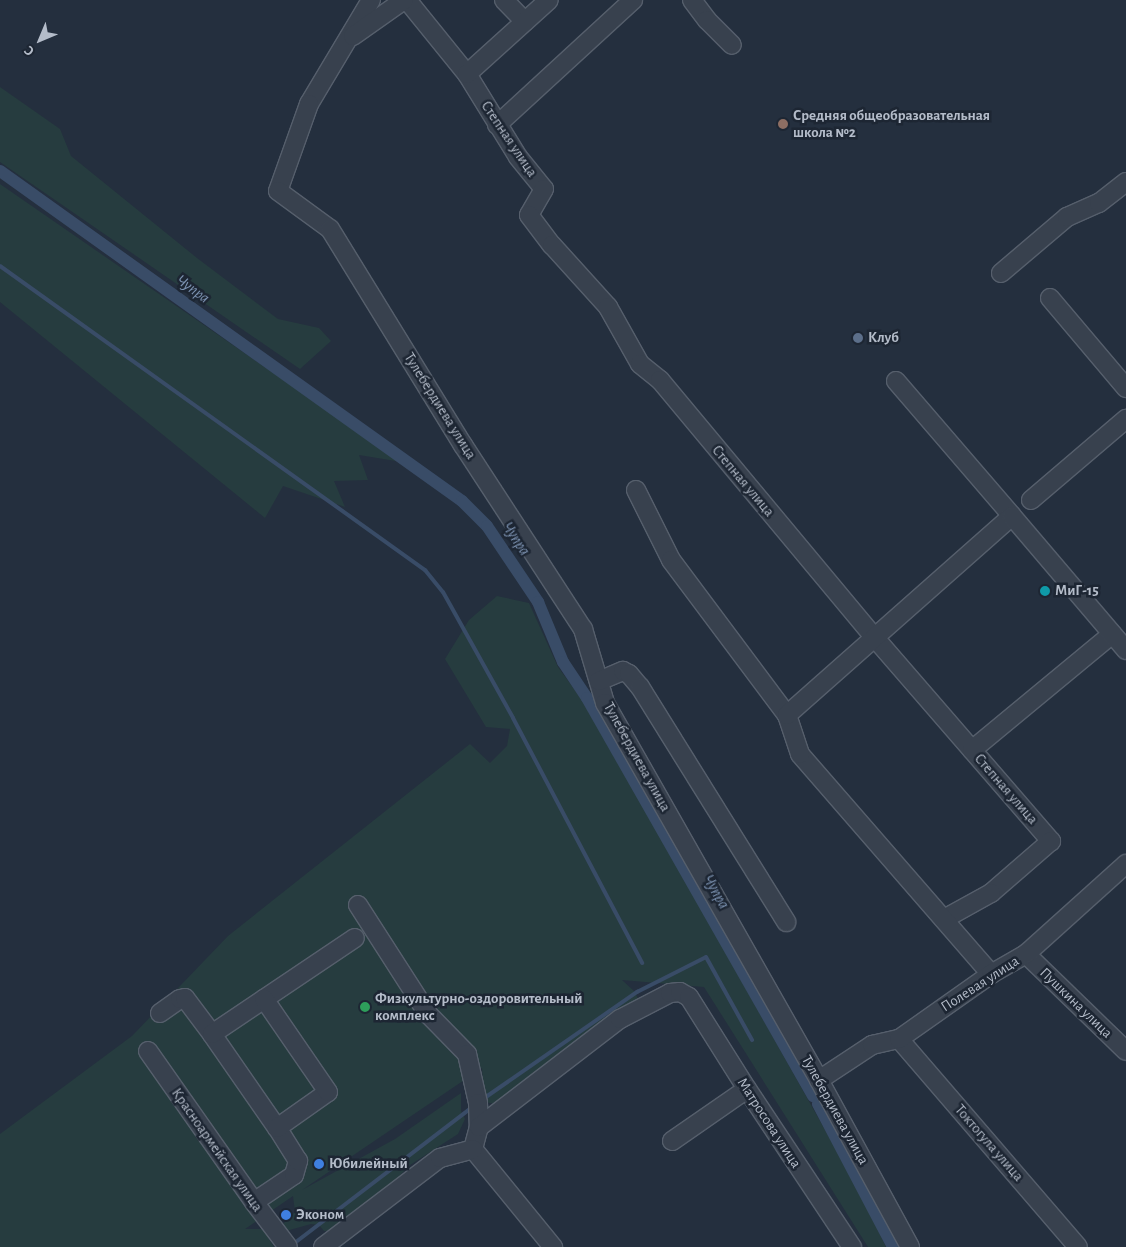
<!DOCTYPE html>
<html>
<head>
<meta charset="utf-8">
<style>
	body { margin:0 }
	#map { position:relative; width:1126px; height:1247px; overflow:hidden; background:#242f3e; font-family:"Alegreya Sans",sans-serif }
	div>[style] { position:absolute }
	.green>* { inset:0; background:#263c3f }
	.stream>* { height:4px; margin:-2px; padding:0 2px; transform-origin:2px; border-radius:2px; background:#394c67 }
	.canal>* { height:12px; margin:-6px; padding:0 6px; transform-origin:6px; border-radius:6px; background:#394c67 }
	.roads { filter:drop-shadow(1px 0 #565f6c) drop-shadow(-1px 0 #565f6c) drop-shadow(0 1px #565f6c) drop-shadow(0 -1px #565f6c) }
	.minor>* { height:18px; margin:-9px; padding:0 9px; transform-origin:9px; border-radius:9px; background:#38414e }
	.dots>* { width:14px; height:14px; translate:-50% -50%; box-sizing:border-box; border:2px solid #1d2633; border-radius:50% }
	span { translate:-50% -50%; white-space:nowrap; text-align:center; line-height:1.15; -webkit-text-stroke:5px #1d2633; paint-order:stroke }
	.poi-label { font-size:15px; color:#b4bcc9; font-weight:700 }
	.left { translate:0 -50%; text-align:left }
	.street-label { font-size:15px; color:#b4bcc9 }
	.water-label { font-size:16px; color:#7c92b1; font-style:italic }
	.north { position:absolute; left:15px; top:15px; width:50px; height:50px; -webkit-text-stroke:4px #1d2633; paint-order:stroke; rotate:225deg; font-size:14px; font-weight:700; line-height:20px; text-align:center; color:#b4bcc9 }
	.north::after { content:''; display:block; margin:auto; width:18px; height:22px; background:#b4bcc9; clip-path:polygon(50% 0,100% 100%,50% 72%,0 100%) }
</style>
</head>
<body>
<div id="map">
	<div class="green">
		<div style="clip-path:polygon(0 87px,60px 129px,71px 156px,197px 258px,278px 319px,319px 328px,331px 341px,300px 369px,0 162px)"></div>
		<div style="clip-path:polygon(0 184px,402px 462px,359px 455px,368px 480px,334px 481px,345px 507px,283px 486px,265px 518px,0 302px)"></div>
		<div style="clip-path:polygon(497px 596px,529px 603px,558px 667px,585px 704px,700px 907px,857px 1187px,886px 1247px,868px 1247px,704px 987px,622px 980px,635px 992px,638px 999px,633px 1005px,496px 1104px,484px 1102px,482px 1068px,302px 1190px,395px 1139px,461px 1093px,461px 1111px,465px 1119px,458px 1134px,410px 1165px,368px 1208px,332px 1231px,324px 1231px,319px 1225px,311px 1224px,286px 1231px,283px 1224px,295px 1212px,293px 1196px,245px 1229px,263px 1229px,274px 1247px,0 1247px,0 1134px,132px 1036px,228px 936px,470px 744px,490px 763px,507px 746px,510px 729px,486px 727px,445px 659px,469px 620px)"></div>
	</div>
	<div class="stream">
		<div style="left:0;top:266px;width:523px;rotate:35.58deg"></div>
		<div style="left:425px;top:570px;width:28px;rotate:51deg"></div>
		<div style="left:443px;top:592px;width:144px;rotate:60.9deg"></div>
		<div style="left:513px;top:718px;width:277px;rotate:62.2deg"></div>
		<div style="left:483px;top:1099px;width:188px;rotate:-34.8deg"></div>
		<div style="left:637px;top:992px;width:77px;rotate:-26.9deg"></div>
		<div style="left:706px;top:957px;width:95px;rotate:61deg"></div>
		<div style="left:292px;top:1245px;width:229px;rotate:-37.4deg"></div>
	</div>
	<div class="canal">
		<div style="left:0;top:171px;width:568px;rotate:35.54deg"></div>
		<div style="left:462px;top:501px;width:35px;rotate:45deg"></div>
		<div style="left:487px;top:526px;width:92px;rotate:56.1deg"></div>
		<div style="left:538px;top:602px;width:65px;rotate:67.4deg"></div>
		<div style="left:563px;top:662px;width:43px;rotate:56.3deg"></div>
		<div style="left:587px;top:698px;width:458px;rotate:60.4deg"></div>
		<div style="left:818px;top:1104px;width:161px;rotate:62.3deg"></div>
	</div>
	<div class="roads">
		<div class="minor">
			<div style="left:371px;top:0;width:121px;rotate:120.8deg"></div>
			<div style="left:309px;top:104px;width:92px;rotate:109.6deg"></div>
			<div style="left:278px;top:191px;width:64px;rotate:36.2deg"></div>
			<div style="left:330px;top:229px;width:254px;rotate:58.4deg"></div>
			<div style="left:463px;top:445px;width:220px;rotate:56.9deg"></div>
			<div style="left:583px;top:629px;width:77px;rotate:73.4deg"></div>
			<div style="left:605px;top:703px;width:434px;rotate:60.4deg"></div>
			<div style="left:819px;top:1080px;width:190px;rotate:61.4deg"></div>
			<div style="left:407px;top:0;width:95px;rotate:51deg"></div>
			<div style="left:467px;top:74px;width:97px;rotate:58.4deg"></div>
			<div style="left:518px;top:157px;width:41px;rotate:50.9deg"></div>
			<div style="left:544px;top:189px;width:30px;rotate:120deg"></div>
			<div style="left:529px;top:215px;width:38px;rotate:53deg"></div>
			<div style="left:552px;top:245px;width:84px;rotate:47.9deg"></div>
			<div style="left:608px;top:307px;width:65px;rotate:60.7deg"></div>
			<div style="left:640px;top:364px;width:26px;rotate:39deg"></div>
			<div style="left:660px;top:380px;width:336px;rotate:50.2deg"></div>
			<div style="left:875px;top:638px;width:269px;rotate:49.1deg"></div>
			<div style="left:1051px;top:841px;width:79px;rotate:139.1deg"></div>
			<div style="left:991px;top:893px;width:54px;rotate:151deg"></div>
			<div style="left:504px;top:0;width:30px;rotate:46deg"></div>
			<div style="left:692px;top:0;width:25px;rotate:53deg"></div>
			<div style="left:707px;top:20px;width:35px;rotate:45deg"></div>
			<div style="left:353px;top:36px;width:62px;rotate:-35.2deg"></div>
			<div style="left:467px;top:74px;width:110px;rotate:-42.1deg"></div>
			<div style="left:497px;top:125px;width:185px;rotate:-42.6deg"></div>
			<div style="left:1001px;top:273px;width:87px;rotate:-40.3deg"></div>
			<div style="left:1067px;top:217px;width:35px;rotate:-24deg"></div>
			<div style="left:1099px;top:203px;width:34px;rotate:-38deg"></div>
			<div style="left:1050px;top:298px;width:118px;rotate:49.8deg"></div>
			<div style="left:896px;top:381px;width:178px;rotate:49.3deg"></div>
			<div style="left:636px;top:490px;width:78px;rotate:63.4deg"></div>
			<div style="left:671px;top:560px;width:194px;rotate:53.2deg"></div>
			<div style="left:1031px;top:500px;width:125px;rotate:-40.5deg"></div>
			<div style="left:599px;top:681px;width:26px;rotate:-23deg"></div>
			<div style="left:623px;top:671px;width:7px;rotate:27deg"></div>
			<div style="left:629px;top:674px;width:17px;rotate:50deg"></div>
			<div style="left:640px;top:687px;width:277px;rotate:58.1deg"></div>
			<div style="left:972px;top:750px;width:182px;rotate:-39.6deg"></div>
			<div style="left:358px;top:905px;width:130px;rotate:57.3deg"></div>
			<div style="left:428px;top:1014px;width:56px;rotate:45.7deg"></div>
			<div style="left:467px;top:1054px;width:50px;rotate:77.3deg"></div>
			<div style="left:478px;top:1103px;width:24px;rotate:88deg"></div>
			<div style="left:1026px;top:954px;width:139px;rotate:44.1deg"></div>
			<div style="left:991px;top:974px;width:291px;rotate:-131deg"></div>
			<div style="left:800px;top:754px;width:41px;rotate:-108.4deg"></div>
			<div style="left:787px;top:715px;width:300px;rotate:-41.5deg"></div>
			<div style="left:1012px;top:516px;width:176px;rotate:49.6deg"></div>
			<div style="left:160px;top:1013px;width:24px;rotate:-35deg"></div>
			<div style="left:180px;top:999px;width:5px;rotate:-11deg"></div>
			<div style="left:185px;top:998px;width:45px;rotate:53.1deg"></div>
			<div style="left:899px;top:1039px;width:274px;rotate:49.3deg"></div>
			<div style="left:148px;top:1051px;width:184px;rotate:54.9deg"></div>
			<div style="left:254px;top:1202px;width:56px;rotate:52.9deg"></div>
			<div style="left:819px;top:1080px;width:64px;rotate:-33.4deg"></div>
			<div style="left:872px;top:1045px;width:28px;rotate:-13deg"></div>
			<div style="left:899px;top:1039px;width:113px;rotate:-35.2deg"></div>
			<div style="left:991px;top:974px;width:40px;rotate:-29.7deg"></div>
			<div style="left:1026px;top:954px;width:135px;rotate:-42deg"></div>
			<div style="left:277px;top:1128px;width:114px;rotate:-124.7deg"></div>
			<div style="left:212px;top:1034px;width:172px;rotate:-33.9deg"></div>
			<div style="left:672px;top:1141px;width:91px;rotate:-34.7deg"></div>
			<div style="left:473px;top:1149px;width:23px;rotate:-75deg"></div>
			<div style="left:479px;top:1127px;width:178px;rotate:-37.5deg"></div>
			<div style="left:620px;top:1019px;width:56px;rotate:-27.5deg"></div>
			<div style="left:670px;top:993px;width:10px;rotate:-6deg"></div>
			<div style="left:680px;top:992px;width:10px;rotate:29deg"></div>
			<div style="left:689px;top:997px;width:109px;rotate:57.8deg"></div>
			<div style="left:747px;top:1089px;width:190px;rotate:56.4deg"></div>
			<div style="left:473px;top:1149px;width:127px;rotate:50.8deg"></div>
			<div style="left:254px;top:1202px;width:48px;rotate:-34deg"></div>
			<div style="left:294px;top:1175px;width:15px;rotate:-74deg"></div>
			<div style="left:298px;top:1161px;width:39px;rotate:-122deg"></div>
			<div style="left:277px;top:1128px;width:62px;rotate:-35.2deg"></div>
			<div style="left:328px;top:1092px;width:113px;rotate:-124.5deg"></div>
			<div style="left:323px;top:1247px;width:147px;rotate:-37.3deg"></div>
			<div style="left:440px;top:1158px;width:34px;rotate:-15deg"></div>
		</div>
	</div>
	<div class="dots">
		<div style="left:783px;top:124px;background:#8d6e63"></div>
		<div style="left:858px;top:338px;background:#5c6f8a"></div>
		<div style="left:1045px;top:591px;background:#0f9aa8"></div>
		<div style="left:365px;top:1007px;background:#2e9e5b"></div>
		<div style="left:319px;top:1164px;background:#3f7fe0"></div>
		<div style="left:286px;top:1215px;background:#3f7fe0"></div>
	</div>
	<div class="poi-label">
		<span class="left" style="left:793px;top:124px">Средняя общеобразовательная<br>школа №2</span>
		<span class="left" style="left:868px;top:338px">Клуб</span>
		<span class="left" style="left:1055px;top:591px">МиГ-15</span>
		<span class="left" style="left:375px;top:1007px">Физкультурно-оздоровительный<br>комплекс</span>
		<span class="left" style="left:329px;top:1164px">Юбилейный</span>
		<span class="left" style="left:296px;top:1215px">Эконом</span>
	</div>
	<div class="street-label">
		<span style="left:509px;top:139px;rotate:56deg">Степная улица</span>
		<span style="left:440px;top:406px;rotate:58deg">Тулебердиева улица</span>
		<span style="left:743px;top:481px;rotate:50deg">Степная улица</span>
		<span style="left:637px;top:757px;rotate:61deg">Тулебердиева улица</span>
		<span style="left:1006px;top:789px;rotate:49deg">Степная улица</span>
		<span style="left:980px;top:984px;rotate:-33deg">Полевая улица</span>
		<span style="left:1076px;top:1003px;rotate:44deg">Пушкина улица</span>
		<span style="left:835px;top:1110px;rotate:61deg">Тулебердиева улица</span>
		<span style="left:769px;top:1123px;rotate:57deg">Матросова улица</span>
		<span style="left:989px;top:1143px;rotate:49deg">Токтогула улица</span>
		<span style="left:217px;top:1150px;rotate:55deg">Красноармейская улица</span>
	</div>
	<div class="water-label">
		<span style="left:193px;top:289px;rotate:36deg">Чупра</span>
		<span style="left:516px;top:539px;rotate:56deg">Чупра</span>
		<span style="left:716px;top:892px;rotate:60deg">Чупра</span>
	</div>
	<div class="north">С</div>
</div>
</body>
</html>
